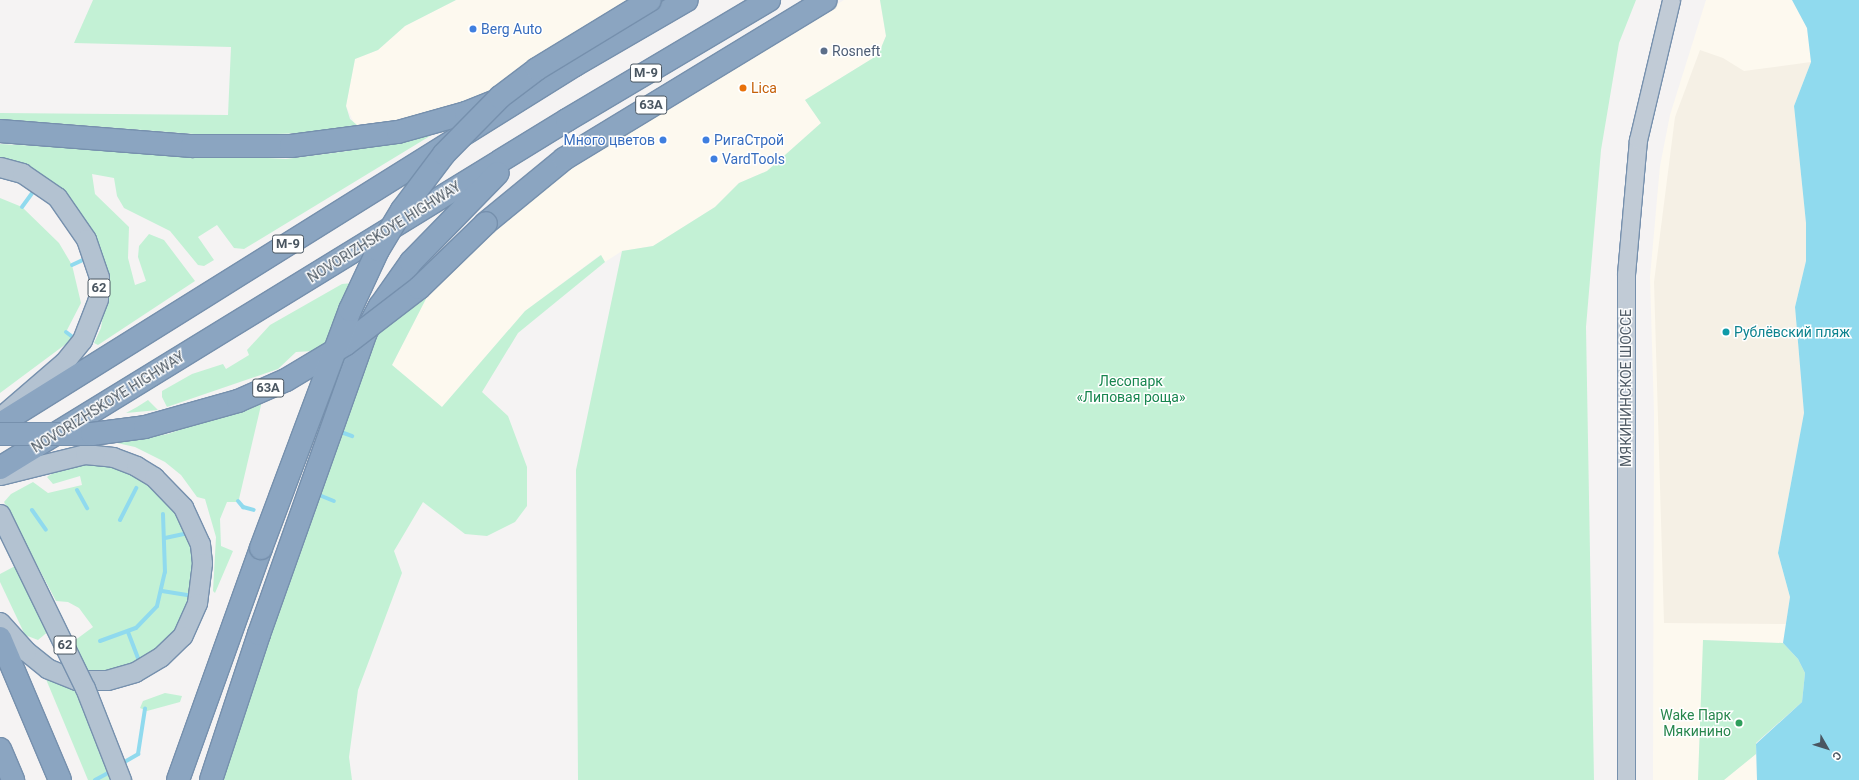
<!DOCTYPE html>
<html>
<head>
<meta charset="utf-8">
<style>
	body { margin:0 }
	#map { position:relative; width:1859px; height:780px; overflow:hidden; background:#f5f3f3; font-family:Roboto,sans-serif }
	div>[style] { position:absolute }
	.commercial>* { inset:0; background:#fdf9ef }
	.green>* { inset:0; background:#c3f1d5 }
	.sand>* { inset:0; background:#f5f0e5 }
	.water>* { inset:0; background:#90daee }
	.stream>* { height:4px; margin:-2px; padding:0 2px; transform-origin:2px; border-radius:2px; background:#90daee }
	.roads { filter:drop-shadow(1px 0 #7690ad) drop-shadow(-1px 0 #7690ad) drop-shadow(0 1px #7690ad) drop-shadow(0 -1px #7690ad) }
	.secondary>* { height:17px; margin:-8.5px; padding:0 8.5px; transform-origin:8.5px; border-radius:8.5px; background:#c1cbd6 }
	.primary>* { height:19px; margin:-9.5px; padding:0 9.5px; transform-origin:9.5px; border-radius:9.5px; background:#b3c2d1 }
	.highway>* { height:22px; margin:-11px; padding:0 11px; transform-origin:11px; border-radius:11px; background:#8ba5c1 }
	.bridges { filter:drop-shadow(1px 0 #7690ad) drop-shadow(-1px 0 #7690ad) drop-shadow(0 1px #7690ad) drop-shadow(0 -1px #7690ad) }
	.primary-bridge>* { height:19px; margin:-9.5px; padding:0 9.5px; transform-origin:9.5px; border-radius:9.5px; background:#b3c2d1 }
	.highway-bridge>* { height:22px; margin:-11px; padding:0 11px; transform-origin:11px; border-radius:11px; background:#8ba5c1 }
	.dots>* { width:11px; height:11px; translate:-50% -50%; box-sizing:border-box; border:2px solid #fff; border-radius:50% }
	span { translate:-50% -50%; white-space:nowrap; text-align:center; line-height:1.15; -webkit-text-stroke:3px #fff; paint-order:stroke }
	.shield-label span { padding:1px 3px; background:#fff; border:1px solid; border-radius:3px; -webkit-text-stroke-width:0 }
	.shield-label { font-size:13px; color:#4a5661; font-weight:700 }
	.shop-label { font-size:14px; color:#366cbe }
	.left { translate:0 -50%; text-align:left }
	.right { translate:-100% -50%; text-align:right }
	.service-label { font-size:14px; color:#4e5e75 }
	.food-label { font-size:14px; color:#c56008 }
	.street-label { font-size:14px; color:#4a5661 }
	.culture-label { font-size:14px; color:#0d838f }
	.park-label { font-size:14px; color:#17864f }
	.leisure-label { font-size:14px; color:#27864d }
	.north { position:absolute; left:1807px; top:728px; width:40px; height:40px; -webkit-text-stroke:3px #fff; paint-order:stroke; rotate:129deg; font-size:11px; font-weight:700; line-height:16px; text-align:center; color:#4a5661 }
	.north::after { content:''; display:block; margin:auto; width:14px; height:18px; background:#4a5661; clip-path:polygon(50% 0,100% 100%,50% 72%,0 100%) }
</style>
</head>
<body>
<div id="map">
	<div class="commercial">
		<div style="clip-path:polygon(456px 0,633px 0,481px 103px,364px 131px,355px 125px,346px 106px,355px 59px,378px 50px,405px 26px)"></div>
		<div style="clip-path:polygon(844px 0,880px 0,886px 36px,878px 55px,805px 100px,821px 123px,767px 171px,739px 183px,715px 207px,653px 246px,622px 251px,605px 262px,600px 255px,525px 311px,442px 407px,392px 365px,430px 291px,519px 210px,569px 169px)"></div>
		<div style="clip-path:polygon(1706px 0,1792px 0,1807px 28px,1811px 62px,1790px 597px,1783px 643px,1704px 640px,1698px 780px,1653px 780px,1654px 413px,1650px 277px,1660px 166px,1670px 115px)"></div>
		<div style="clip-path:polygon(1756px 754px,1757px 780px,1724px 780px)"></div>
	</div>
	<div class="green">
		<div style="clip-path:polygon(93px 0,456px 0,405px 26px,378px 50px,355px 59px,346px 106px,350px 119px,364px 131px,220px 136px,0 119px,0 113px,228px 115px,231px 47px,74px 43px)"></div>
		<div style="clip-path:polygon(880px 0,1636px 0,1619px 43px,1601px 150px,1586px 327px,1594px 780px,578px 780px,576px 470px,622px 251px,653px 246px,715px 207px,739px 183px,767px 171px,821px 123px,805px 100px,878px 55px,886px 36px)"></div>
		<div style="clip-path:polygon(424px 132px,430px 136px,244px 249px,234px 248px,217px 225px,198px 237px,214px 260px,204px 266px,198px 265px,170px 231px,124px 208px,117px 196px,114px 178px,92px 174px,95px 194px,129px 227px,128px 258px,135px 285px,146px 281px,138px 257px,139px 246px,149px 234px,164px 240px,195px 281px,98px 345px,94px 343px,101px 328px,106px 295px,95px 242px,0 159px,0 144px,286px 159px,348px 151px)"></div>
		<div style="clip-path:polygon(0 198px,22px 207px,59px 243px,72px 265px,81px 303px,66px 332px,74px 338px,0 393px)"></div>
		<div style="clip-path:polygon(601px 255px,605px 262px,518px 333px,482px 392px,508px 416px,527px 467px,527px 506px,515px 522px,487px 536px,465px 534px,423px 502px,394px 551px,402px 573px,358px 690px,349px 757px,352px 780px,222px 780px,356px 381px,376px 332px,430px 291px,392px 365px,442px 407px,525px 311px)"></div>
		<div style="clip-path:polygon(353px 283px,329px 340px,313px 351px,296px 352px,278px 369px,167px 407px,162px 397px,162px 391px,192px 374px,223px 364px,226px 369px,249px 355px,247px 350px,270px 325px,342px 284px)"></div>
		<div style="clip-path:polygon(148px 400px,158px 410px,126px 413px,137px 407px)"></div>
		<div style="clip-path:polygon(262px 401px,239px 499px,237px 502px,227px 502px,220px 519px,221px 546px,233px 551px,215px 593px,213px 591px,216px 537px,205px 499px,197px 497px,181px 475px,165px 462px,135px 447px,117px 443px,168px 434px)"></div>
		<div style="clip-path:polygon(98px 463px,112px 465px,149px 483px,181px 516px,195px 553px,195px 591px,171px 641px,125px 670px,88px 672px,74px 641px,93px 627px,79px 608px,68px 602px,56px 601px,4px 502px,11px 494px,33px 482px,48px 493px,82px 485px,80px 476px,53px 484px,47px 477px,59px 469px)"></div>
		<div style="clip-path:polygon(17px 565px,50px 630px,38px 640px,25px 635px,0 582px,0 574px)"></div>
		<div style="clip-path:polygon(1703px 640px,1783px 643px,1798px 659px,1805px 673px,1802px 702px,1756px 743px,1756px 754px,1724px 780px,1698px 780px)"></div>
		<div style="clip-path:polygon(43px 672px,72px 683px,110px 780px,88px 780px)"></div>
		<div style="clip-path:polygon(165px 693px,182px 696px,180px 702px,147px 711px,140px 708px,143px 701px)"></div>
	</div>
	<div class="sand">
		<div style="clip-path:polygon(1700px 50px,1723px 58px,1744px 71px,1811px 62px,1794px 106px,1806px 223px,1806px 261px,1795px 307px,1804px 413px,1778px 553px,1790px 597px,1786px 624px,1664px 623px,1654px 282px,1675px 117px)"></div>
	</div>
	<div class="water">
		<div style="clip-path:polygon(1792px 0,1859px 0,1859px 780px,1757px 780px,1756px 744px,1802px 702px,1805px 673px,1798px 659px,1783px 643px,1790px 597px,1778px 553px,1804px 413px,1795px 307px,1806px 261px,1806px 223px,1794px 106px,1811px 62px,1807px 28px)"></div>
	</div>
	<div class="stream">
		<div style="left:22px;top:207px;width:22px;rotate:-54deg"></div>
		<div style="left:72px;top:265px;width:17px;rotate:-25deg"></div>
		<div style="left:66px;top:332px;width:10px;rotate:37deg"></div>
		<div style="left:341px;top:432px;width:12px;rotate:20deg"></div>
		<div style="left:77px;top:490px;width:21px;rotate:61deg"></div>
		<div style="left:319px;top:495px;width:16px;rotate:22deg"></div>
		<div style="left:238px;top:501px;width:8px;rotate:50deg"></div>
		<div style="left:243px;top:507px;width:11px;rotate:15deg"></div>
		<div style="left:32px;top:510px;width:24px;rotate:55deg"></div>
		<div style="left:120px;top:520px;width:36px;rotate:-63deg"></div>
		<div style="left:165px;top:538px;width:24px;rotate:-12deg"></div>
		<div style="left:162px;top:591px;width:30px;rotate:9deg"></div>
		<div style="left:128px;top:632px;width:31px;rotate:69deg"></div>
		<div style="left:100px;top:641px;width:38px;rotate:-20deg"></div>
		<div style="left:136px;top:628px;width:30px;rotate:-46deg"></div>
		<div style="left:157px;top:606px;width:35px;rotate:-77deg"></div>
		<div style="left:165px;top:572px;width:58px;rotate:-92deg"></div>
		<div style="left:121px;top:764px;width:20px;rotate:-30deg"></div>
		<div style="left:138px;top:754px;width:46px;rotate:-81.2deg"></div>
		<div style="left:95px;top:780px;width:19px;rotate:-28deg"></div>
	</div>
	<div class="roads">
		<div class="secondary">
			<div style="left:1626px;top:780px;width:506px;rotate:-90deg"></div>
			<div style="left:1626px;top:274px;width:135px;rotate:-84.9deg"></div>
			<div style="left:1638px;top:140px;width:144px;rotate:-76.7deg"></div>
		</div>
		<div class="primary">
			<div style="left:0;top:167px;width:23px;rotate:15deg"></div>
			<div style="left:22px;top:173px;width:42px;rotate:34.4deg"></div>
			<div style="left:57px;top:197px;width:51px;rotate:55.4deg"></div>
			<div style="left:86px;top:239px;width:40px;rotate:71.1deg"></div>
			<div style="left:99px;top:277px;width:22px;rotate:93deg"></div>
			<div style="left:98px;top:299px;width:44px;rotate:111.3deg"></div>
			<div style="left:82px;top:340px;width:28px;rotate:129deg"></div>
			<div style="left:64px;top:362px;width:77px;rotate:139.2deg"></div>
			<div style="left:0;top:475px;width:88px;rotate:-13.9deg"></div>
			<div style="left:85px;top:454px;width:28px;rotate:6deg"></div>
			<div style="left:113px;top:457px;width:25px;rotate:21deg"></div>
			<div style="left:136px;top:466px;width:21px;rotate:31deg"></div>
			<div style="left:154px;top:477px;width:42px;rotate:46deg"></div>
			<div style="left:183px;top:507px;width:41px;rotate:65.3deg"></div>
			<div style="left:200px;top:544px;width:19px;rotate:84deg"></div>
			<div style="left:202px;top:563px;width:40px;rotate:97.1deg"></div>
			<div style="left:197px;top:603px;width:36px;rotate:114deg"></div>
			<div style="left:182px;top:636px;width:30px;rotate:136deg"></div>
			<div style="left:160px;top:657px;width:29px;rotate:149deg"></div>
			<div style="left:135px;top:672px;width:29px;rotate:164deg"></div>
			<div style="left:107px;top:680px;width:31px;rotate:180deg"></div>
			<div style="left:76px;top:680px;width:31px;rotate:-158deg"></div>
			<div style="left:47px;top:668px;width:27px;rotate:-141deg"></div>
			<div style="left:26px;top:651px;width:39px;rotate:-132deg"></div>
		</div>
		<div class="highway">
			<div style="left:0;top:131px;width:193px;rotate:4.5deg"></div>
			<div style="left:192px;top:146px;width:99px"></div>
			<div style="left:291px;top:146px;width:108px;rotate:-7.5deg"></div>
			<div style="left:398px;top:132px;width:71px;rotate:-15.6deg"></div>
			<div style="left:466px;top:113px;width:35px;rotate:-22deg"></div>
			<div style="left:486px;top:223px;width:101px;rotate:-39.4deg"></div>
			<div style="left:564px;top:159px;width:306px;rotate:-31.3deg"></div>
			<div style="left:0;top:424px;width:678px;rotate:-31.98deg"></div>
			<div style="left:575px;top:65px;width:129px;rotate:-30.1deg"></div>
			<div style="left:0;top:468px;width:665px;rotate:-31.54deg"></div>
			<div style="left:567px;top:120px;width:235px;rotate:-30.7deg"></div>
			<div style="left:0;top:638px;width:154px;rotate:67.1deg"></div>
			<div style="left:0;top:749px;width:34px;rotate:67deg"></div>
			<div style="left:178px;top:780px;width:246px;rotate:-70.3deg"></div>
			<div style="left:211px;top:780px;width:154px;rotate:-71.8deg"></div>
			<div style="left:259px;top:634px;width:318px;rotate:-70.5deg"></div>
			<div style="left:365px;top:334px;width:32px;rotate:-62deg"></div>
			<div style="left:380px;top:306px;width:54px;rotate:-54.8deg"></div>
			<div style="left:411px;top:262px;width:124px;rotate:-45.7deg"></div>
		</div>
	</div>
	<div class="bridges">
		<div class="primary-bridge">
			<div style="left:0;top:514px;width:194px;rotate:64deg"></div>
			<div style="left:85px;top:688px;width:99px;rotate:68.6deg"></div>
		</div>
		<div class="highway-bridge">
			<div style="left:0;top:434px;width:92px"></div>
			<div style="left:92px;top:434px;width:53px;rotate:-7.5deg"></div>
			<div style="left:145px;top:427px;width:97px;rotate:-15.6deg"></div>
			<div style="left:238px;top:401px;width:52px;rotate:-23.6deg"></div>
			<div style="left:286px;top:380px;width:70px;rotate:-31deg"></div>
			<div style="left:346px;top:344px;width:92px;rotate:-37.5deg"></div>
			<div style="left:419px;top:288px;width:93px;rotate:-44.1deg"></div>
			<div style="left:261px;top:548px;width:254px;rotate:-69.5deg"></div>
			<div style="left:350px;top:310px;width:66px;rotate:-65deg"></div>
			<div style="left:378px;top:250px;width:47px;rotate:-59deg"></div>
			<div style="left:402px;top:210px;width:70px;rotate:-53.1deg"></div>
			<div style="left:444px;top:154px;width:80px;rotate:-45.5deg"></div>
			<div style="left:500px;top:97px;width:46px;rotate:-37.1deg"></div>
			<div style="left:537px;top:69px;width:132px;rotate:-31.4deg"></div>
		</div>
	</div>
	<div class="dots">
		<div style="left:473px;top:29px;background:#3f7fe0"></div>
		<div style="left:824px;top:51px;background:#5c6f8a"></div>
		<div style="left:743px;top:88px;background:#e8710a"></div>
		<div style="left:663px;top:140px;background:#3f7fe0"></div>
		<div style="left:706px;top:140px;background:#3f7fe0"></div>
		<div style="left:714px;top:159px;background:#3f7fe0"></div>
		<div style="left:1726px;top:332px;background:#0f9aa8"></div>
		<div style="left:1739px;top:723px;background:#2e9e5b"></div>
	</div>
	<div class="shield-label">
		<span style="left:646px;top:73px">М-9</span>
		<span style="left:651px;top:105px">63A</span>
		<span style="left:288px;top:244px">М-9</span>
		<span style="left:99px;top:288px">62</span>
		<span style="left:268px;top:388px">63A</span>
		<span style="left:65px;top:645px">62</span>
	</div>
	<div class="shop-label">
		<span class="left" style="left:481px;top:29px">Berg Auto</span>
		<span class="right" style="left:655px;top:140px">Много цветов</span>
		<span class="left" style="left:714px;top:140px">РигаСтрой</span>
		<span class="left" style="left:722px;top:159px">VardTools</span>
	</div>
	<div class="service-label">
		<span class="left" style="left:832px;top:51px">Rosneft</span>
	</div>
	<div class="food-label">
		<span class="left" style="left:751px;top:88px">Lica</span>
	</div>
	<div class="street-label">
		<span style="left:384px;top:232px;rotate:-32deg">NOVORIZHSKOYE HIGHWAY</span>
		<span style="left:1626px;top:388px;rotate:-90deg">МЯКИНИНСКОЕ ШОССЕ</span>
		<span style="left:108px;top:402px;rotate:-32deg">NOVORIZHSKOYE HIGHWAY</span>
	</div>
	<div class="culture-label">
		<span class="left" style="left:1734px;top:332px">Рублёвский пляж</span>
	</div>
	<div class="park-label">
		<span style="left:1131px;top:389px">Лесопарк<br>«Липовая роща»</span>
	</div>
	<div class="leisure-label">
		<span class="right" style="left:1731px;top:723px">Wake Парк<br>Мякинино</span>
	</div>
	<div class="north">С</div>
</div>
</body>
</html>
